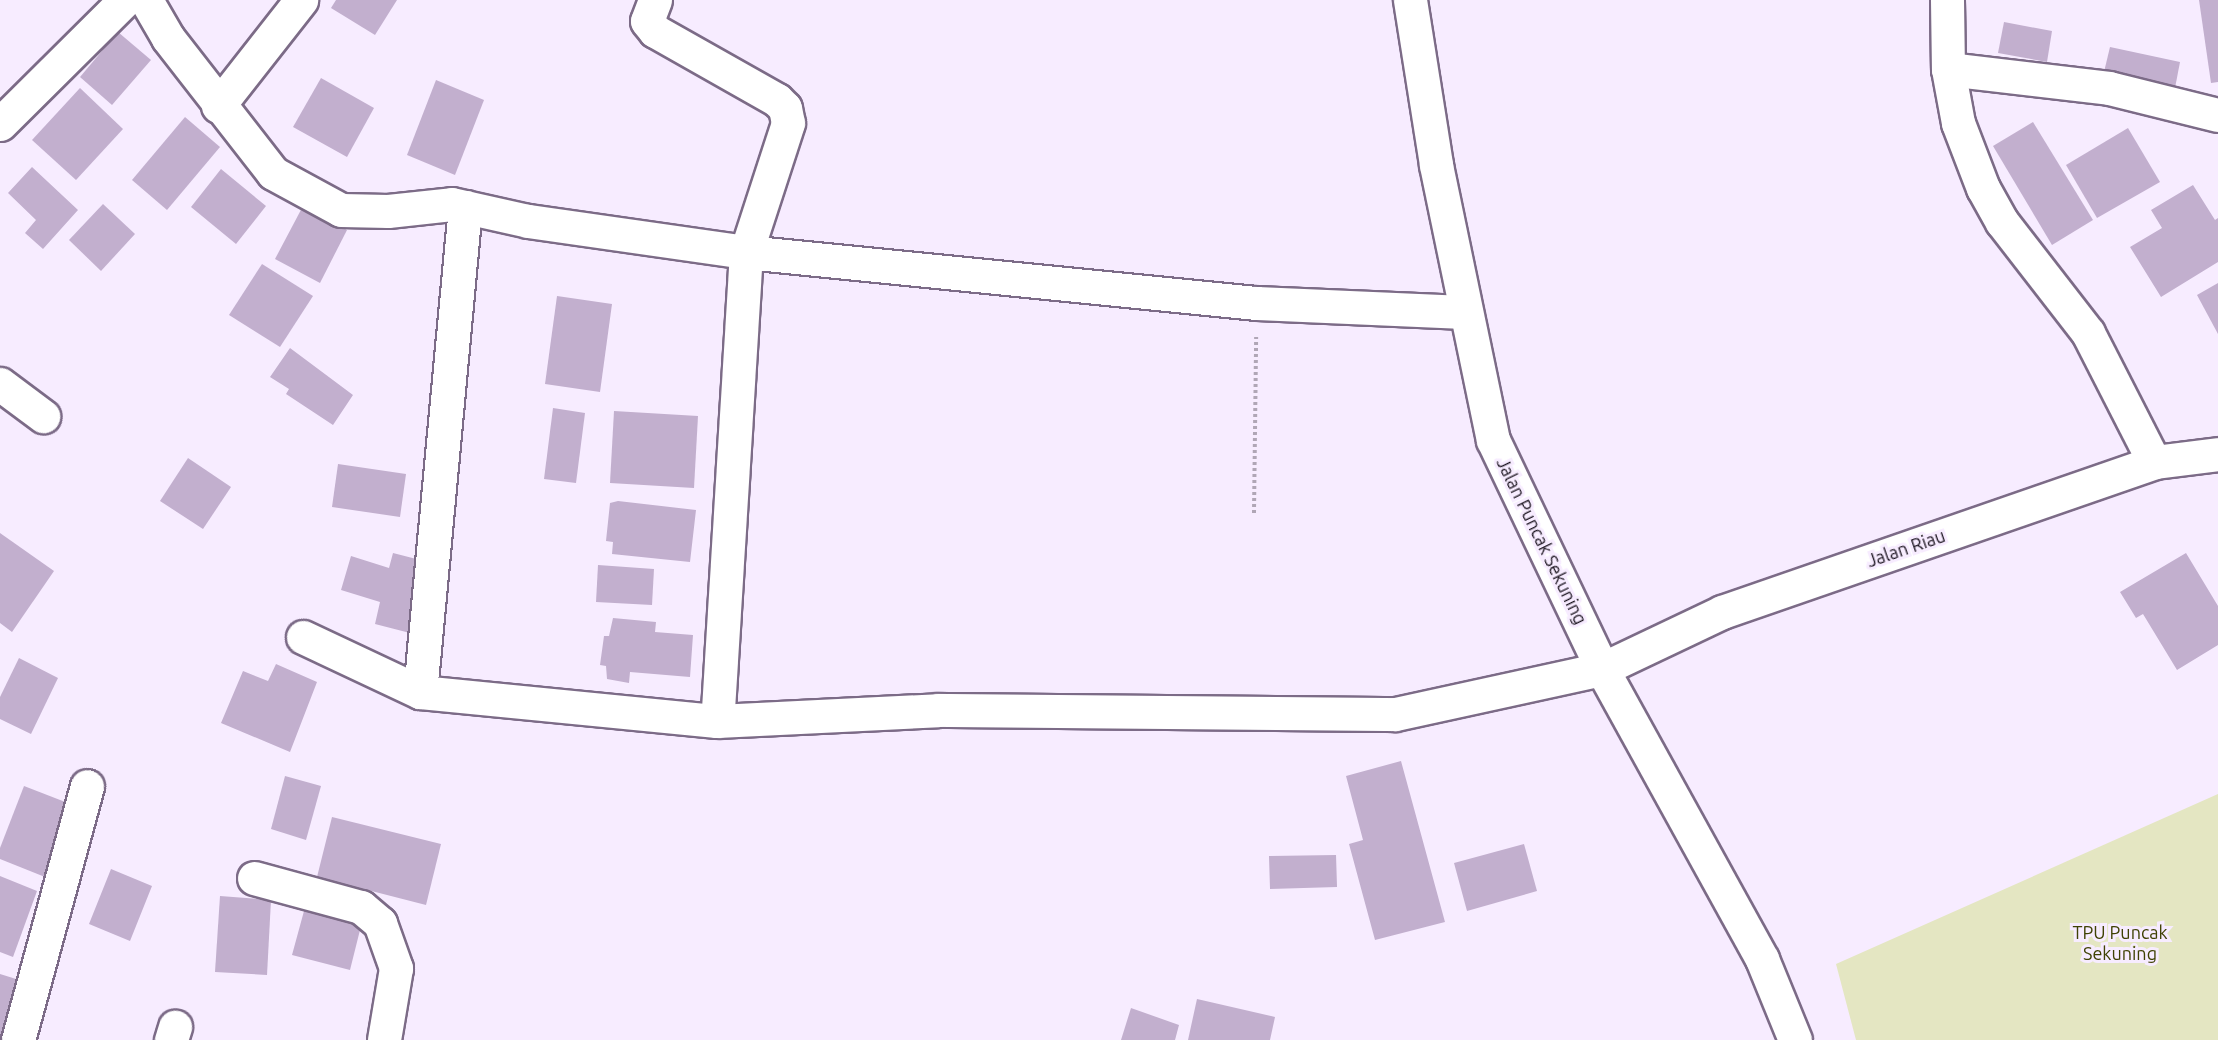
<!DOCTYPE html>
<html>
<head>
<meta charset="utf-8">
<style>
	body { margin:0 }
	#map { position:relative; width:2218px; height:1040px; overflow:hidden; background:#f7ecff; font-family:Ubuntu,sans-serif }
	div>[style] { position:absolute }
	.green>* { inset:0; background:#e4e6c2 }
	.building>* { inset:0; background:#c2afce }
	.path>* { height:4px; margin-top:-2px; transform-origin:0; background:repeating-linear-gradient(90deg,#b0a6b6 0 3px,transparent 0 6px) }
	.roads { filter:drop-shadow(2px 0 #7c6b87) drop-shadow(-2px 0 #7c6b87) drop-shadow(0 2px #7c6b87) drop-shadow(0 -2px #7c6b87) }
	.street>* { height:33px; margin:-16.5px; padding:0 16.5px; transform-origin:16.5px; border-radius:16.5px; background:#fff }
	span { translate:-50% -50%; white-space:nowrap; text-align:center; line-height:1.15; -webkit-text-stroke:6px #f7ecff; paint-order:stroke }
	.street-label { font-size:18px; color:#1b141f }
	.park-label { font-size:18px; color:#3f4103 }
</style>
</head>
<body>
<div id="map">
	<div class="green">
		<div style="clip-path:polygon(2218px 794px,2218px 1040px,1856px 1040px,1836px 964px)"></div>
	</div>
	<div class="building">
		<div style="clip-path:polygon(336px 0,397px 0,375px 35px,331px 8px)"></div>
		<div style="clip-path:polygon(2199px 0,2218px 0,2218px 82px,2211px 83px)"></div>
		<div style="clip-path:polygon(2004px 22px,2052px 31px,2047px 62px,1998px 53px)"></div>
		<div style="clip-path:polygon(118px 32px,151px 60px,112px 105px,80px 77px)"></div>
		<div style="clip-path:polygon(2110px 47px,2180px 62px,2175px 88px,2104px 72px)"></div>
		<div style="clip-path:polygon(321px 78px,374px 108px,347px 157px,293px 127px)"></div>
		<div style="clip-path:polygon(436px 80px,484px 100px,455px 175px,407px 155px)"></div>
		<div style="clip-path:polygon(80px 88px,123px 129px,76px 180px,32px 140px)"></div>
		<div style="clip-path:polygon(185px 117px,220px 147px,167px 210px,132px 180px)"></div>
		<div style="clip-path:polygon(2033px 122px,2093px 220px,2052px 245px,1993px 146px)"></div>
		<div style="clip-path:polygon(2128px 128px,2160px 182px,2097px 218px,2066px 165px)"></div>
		<div style="clip-path:polygon(32px 167px,78px 210px,43px 249px,25px 233px,36px 220px,8px 193px)"></div>
		<div style="clip-path:polygon(221px 169px,266px 206px,236px 244px,191px 207px)"></div>
		<div style="clip-path:polygon(2193px 185px,2215px 220px,2218px 218px,2218px 262px,2161px 297px,2130px 247px,2162px 228px,2151px 210px)"></div>
		<div style="clip-path:polygon(103px 204px,135px 234px,101px 271px,69px 240px)"></div>
		<div style="clip-path:polygon(303px 206px,347px 230px,320px 283px,275px 259px)"></div>
		<div style="clip-path:polygon(262px 264px,313px 296px,280px 347px,229px 315px)"></div>
		<div style="clip-path:polygon(2218px 283px,2218px 334px,2197px 295px)"></div>
		<div style="clip-path:polygon(557px 296px,612px 304px,600px 392px,545px 384px)"></div>
		<div style="clip-path:polygon(290px 348px,353px 395px,333px 425px,286px 394px,289px 389px,270px 377px)"></div>
		<div style="clip-path:polygon(553px 408px,585px 413px,576px 483px,544px 479px)"></div>
		<div style="clip-path:polygon(614px 411px,698px 416px,694px 488px,610px 483px)"></div>
		<div style="clip-path:polygon(188px 458px,231px 487px,203px 529px,160px 501px)"></div>
		<div style="clip-path:polygon(338px 464px,406px 474px,400px 517px,332px 507px)"></div>
		<div style="clip-path:polygon(618px 501px,696px 510px,690px 562px,612px 554px,613px 542px,606px 541px,610px 503px)"></div>
		<div style="clip-path:polygon(0 533px,54px 571px,12px 632px,0 623px)"></div>
		<div style="clip-path:polygon(393px 553px,428px 562px,410px 633px,375px 624px,380px 602px,341px 590px,351px 556px,389px 568px)"></div>
		<div style="clip-path:polygon(2186px 553px,2218px 606px,2218px 645px,2177px 670px,2143px 614px,2136px 618px,2120px 592px)"></div>
		<div style="clip-path:polygon(598px 565px,654px 569px,652px 605px,596px 602px)"></div>
		<div style="clip-path:polygon(613px 618px,656px 622px,655px 632px,693px 635px,690px 677px,630px 672px,629px 683px,607px 679px,606px 666px,600px 665px,604px 636px,609px 636px)"></div>
		<div style="clip-path:polygon(19px 658px,58px 678px,31px 734px,0 719px,0 697px)"></div>
		<div style="clip-path:polygon(276px 664px,317px 682px,290px 752px,221px 723px,243px 671px,268px 681px)"></div>
		<div style="clip-path:polygon(1401px 761px,1445px 922px,1375px 940px,1349px 844px,1363px 840px,1346px 776px)"></div>
		<div style="clip-path:polygon(285px 776px,321px 786px,306px 840px,271px 829px)"></div>
		<div style="clip-path:polygon(24px 786px,73px 805px,45px 877px,0 859px,0 848px)"></div>
		<div style="clip-path:polygon(332px 817px,441px 844px,426px 905px,317px 877px)"></div>
		<div style="clip-path:polygon(1524px 844px,1537px 891px,1467px 911px,1454px 863px)"></div>
		<div style="clip-path:polygon(1336px 855px,1337px 887px,1270px 889px,1269px 856px)"></div>
		<div style="clip-path:polygon(111px 869px,152px 886px,130px 941px,89px 924px)"></div>
		<div style="clip-path:polygon(0 876px,37px 891px,13px 957px,0 952px)"></div>
		<div style="clip-path:polygon(220px 896px,271px 900px,267px 975px,215px 972px)"></div>
		<div style="clip-path:polygon(304px 911px,361px 926px,350px 970px,292px 955px)"></div>
		<div style="clip-path:polygon(0 974px,29px 983px,13px 1040px,0 1040px)"></div>
		<div style="clip-path:polygon(1197px 999px,1275px 1017px,1270px 1040px,1188px 1040px)"></div>
		<div style="clip-path:polygon(1131px 1008px,1179px 1025px,1175px 1040px,1121px 1040px)"></div>
	</div>
	<div class="path">
		<div style="left:1254px;top:513px;width:176px;rotate:-89.3deg"></div>
	</div>
	<div class="roads">
		<div class="street">
			<div style="left:146px;top:0;width:44px;rotate:59.9deg"></div>
			<div style="left:168px;top:38px;width:171px;rotate:52.1deg"></div>
			<div style="left:273px;top:173px;width:77px;rotate:28.6deg"></div>
			<div style="left:341px;top:210px;width:47px;rotate:1.2deg"></div>
			<div style="left:388px;top:211px;width:64px;rotate:-6.2deg"></div>
			<div style="left:452px;top:204px;width:78px;rotate:12.6deg"></div>
			<div style="left:528px;top:221px;width:220px;rotate:8.1deg"></div>
			<div style="left:746px;top:252px;width:513px;rotate:5.71deg"></div>
			<div style="left:1256px;top:303px;width:209px;rotate:2.5deg"></div>
			<div style="left:655px;top:0;width:22px;rotate:111deg"></div>
			<div style="left:647px;top:21px;width:13px;rotate:51deg"></div>
			<div style="left:655px;top:31px;width:140px;rotate:29.5deg"></div>
			<div style="left:777px;top:100px;width:11px;rotate:45deg"></div>
			<div style="left:785px;top:108px;width:15px;rotate:79deg"></div>
			<div style="left:788px;top:123px;width:136px;rotate:108deg"></div>
			<div style="left:746px;top:252px;width:470px;rotate:93.5deg"></div>
			<div style="left:1410px;top:0;width:167px;rotate:81deg"></div>
			<div style="left:1436px;top:165px;width:281px;rotate:78.3deg"></div>
			<div style="left:1493px;top:440px;width:254px;rotate:64.5deg"></div>
			<div style="left:1602px;top:669px;width:331px;rotate:61.1deg"></div>
			<div style="left:1762px;top:959px;width:87px;rotate:67.8deg"></div>
			<div style="left:1947px;top:0;width:69px;rotate:89.2deg"></div>
			<div style="left:1948px;top:69px;width:55px;rotate:79.5deg"></div>
			<div style="left:1958px;top:123px;width:70px;rotate:69deg"></div>
			<div style="left:1983px;top:188px;width:39px;rotate:61deg"></div>
			<div style="left:2002px;top:222px;width:140px;rotate:52.2deg"></div>
			<div style="left:2088px;top:333px;width:145px;rotate:62.9deg"></div>
			<div style="left:1948px;top:69px;width:162px;rotate:6.7deg"></div>
			<div style="left:2109px;top:88px;width:112px;rotate:13.9deg"></div>
			<div style="left:218px;top:106px;width:135px;rotate:-51.9deg"></div>
			<div style="left:0;top:124px;width:176px;rotate:-44.8deg"></div>
			<div style="left:465px;top:207px;width:487px;rotate:95.3deg"></div>
			<div style="left:420px;top:692px;width:298px;rotate:5.6deg"></div>
			<div style="left:717px;top:721px;width:221px;rotate:-2.8deg"></div>
			<div style="left:938px;top:710px;width:457px;rotate:0.5deg"></div>
			<div style="left:1395px;top:714px;width:212px;rotate:-12.3deg"></div>
			<div style="left:1602px;top:669px;width:133px;rotate:-25.4deg"></div>
			<div style="left:1722px;top:612px;width:457px;rotate:-19.1deg"></div>
			<div style="left:2154px;top:462px;width:64px;rotate:-7.1deg"></div>
			<div style="left:0;top:384px;width:54px;rotate:36.7deg"></div>
			<div style="left:303px;top:637px;width:129px;rotate:25.2deg"></div>
			<div style="left:254px;top:878px;width:111px;rotate:15.2deg"></div>
			<div style="left:361px;top:907px;width:25px;rotate:40deg"></div>
			<div style="left:380px;top:923px;width:48px;rotate:70.4deg"></div>
			<div style="left:396px;top:968px;width:73px;rotate:99.5deg"></div>
			<div style="left:18px;top:1040px;width:263px;rotate:-74.8deg"></div>
			<div style="left:171px;top:1040px;width:14px;rotate:-73deg"></div>
		</div>
	</div>
	<div class="street-label">
		<span style="left:1542px;top:541px;rotate:64deg">Jalan Puncak Sekuning</span>
		<span style="left:1906px;top:548px;rotate:-19deg">Jalan Riau</span>
	</div>
	<div class="park-label">
		<span style="left:2120px;top:943px">TPU Puncak<br>Sekuning</span>
	</div>
</div>
</body>
</html>
